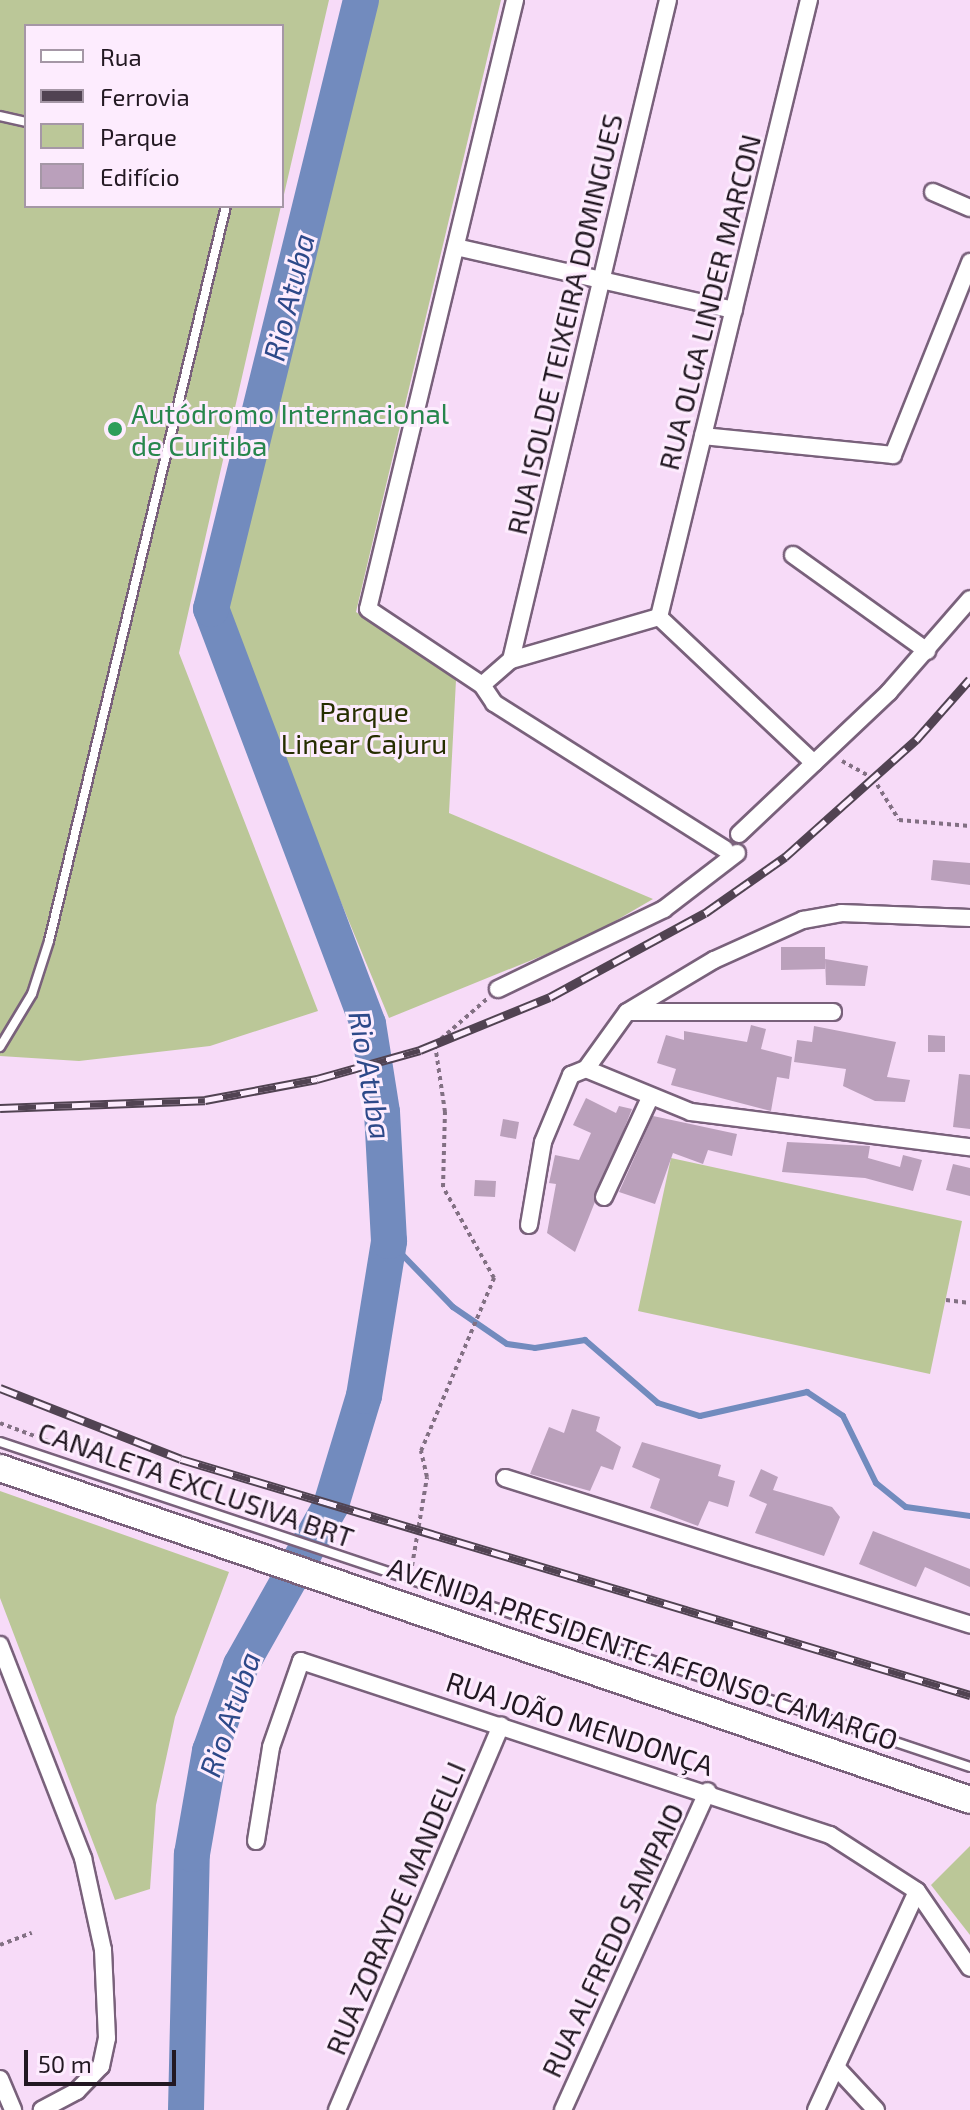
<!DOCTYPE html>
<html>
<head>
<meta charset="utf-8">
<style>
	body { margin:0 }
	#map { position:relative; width:970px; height:2110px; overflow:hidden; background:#f7dbf8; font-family:"Exo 2",sans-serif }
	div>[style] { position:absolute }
	.green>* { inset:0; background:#bbc798 }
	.stream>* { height:6px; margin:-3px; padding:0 3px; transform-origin:3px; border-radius:3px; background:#728bbe }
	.river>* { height:36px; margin:-18px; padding:0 18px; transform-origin:18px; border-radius:18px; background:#728bbe }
	.building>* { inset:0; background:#baa0bb }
	.path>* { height:4px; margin-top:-2px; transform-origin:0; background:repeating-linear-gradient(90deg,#827083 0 4px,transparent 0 8px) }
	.roads { filter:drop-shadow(2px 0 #79617b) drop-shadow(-2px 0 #79617b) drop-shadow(0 2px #79617b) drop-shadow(0 -2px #79617b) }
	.service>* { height:8px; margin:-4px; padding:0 4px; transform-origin:4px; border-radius:4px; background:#fff }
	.minor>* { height:16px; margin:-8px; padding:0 8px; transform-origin:8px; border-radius:8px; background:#fff }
	.primary>* { height:26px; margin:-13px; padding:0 13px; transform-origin:13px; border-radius:13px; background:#fff }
	.rail>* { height:9px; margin-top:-4.5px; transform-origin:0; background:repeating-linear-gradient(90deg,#fdecfe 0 18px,#514352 0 36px); box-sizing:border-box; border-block:2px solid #514352 }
	.dots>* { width:22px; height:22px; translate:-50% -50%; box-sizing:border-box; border:4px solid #fdecfe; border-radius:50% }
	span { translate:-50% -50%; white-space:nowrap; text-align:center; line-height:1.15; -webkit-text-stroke:6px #fdecfe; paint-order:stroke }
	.street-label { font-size:28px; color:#221822 }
	.leisure-label { font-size:28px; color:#27864d }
	.left { translate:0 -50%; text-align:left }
	.park-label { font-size:28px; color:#262e00 }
	.water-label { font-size:30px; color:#2d4989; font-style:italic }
	.legend { position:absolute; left:24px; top:24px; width:260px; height:184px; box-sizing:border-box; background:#fdecfe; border:2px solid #a597a6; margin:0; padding:10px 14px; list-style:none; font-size:24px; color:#221822 }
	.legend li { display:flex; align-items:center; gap:16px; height:40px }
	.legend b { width:40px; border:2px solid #a597a6 }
	.scale { position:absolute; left:24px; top:2050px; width:152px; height:36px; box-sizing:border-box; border:4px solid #221822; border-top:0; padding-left:10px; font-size:24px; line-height:28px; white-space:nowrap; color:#221822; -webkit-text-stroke:6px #fdecfe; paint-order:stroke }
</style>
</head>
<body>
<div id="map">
	<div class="green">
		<div style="clip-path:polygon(0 0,329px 0,282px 203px,282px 26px,26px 26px,26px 206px,281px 206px,179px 653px,318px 1011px,210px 1046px,79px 1061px,0 1056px)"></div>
		<div style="clip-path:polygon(372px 0,501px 0,356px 612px,456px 680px,449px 813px,653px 899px,586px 938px,389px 1018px,224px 620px)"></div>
		<div style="clip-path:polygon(671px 1158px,962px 1221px,930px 1374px,638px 1311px)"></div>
		<div style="clip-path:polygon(0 1491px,229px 1572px,175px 1717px,156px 1805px,150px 1889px,115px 1900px,0 1598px)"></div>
		<div style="clip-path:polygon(970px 1846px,970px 1935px,931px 1885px)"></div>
	</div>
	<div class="stream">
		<div style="left:389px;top:1241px;width:92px;rotate:45.9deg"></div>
		<div style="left:453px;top:1307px;width:65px;rotate:34.4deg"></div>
		<div style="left:507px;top:1344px;width:28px;rotate:8deg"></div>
		<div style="left:535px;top:1348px;width:51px;rotate:-9.1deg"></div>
		<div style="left:585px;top:1340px;width:96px;rotate:40.8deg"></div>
		<div style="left:658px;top:1403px;width:44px;rotate:17.2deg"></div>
		<div style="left:700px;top:1416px;width:110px;rotate:-12.6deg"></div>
		<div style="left:807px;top:1392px;width:43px;rotate:33.7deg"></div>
		<div style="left:843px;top:1416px;width:75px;rotate:63.8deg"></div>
		<div style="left:876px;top:1483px;width:38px;rotate:39deg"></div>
		<div style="left:906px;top:1507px;width:65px;rotate:8deg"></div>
	</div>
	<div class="river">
		<div style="left:186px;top:2110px;width:256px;rotate:-88.7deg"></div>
		<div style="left:192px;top:1854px;width:105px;rotate:-80.1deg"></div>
		<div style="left:210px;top:1751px;width:91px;rotate:-70.2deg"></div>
		<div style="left:241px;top:1665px;width:184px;rotate:-60.6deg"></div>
		<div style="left:331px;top:1505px;width:114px;rotate:-73.2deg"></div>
		<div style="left:364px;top:1396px;width:157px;rotate:-80.8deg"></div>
		<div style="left:389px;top:1241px;width:129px;rotate:-93.1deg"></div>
		<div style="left:382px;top:1112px;width:89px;rotate:-99deg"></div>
		<div style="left:368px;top:1024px;width:444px;rotate:-110.7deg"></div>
		<div style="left:211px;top:609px;width:627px;rotate:-76.16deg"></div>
	</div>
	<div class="building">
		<div style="clip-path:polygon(933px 860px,970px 863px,970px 885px,931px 880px)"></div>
		<div style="clip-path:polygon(781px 947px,825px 947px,825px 969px,781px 970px)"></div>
		<div style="clip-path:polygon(825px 959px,868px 966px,865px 986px,826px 985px)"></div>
		<div style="clip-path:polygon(751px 1025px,766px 1029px,761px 1049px,792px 1057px,789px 1079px,777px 1077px,771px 1111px,671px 1085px,676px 1069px,657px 1063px,666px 1035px,684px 1040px,684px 1031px,747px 1042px)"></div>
		<div style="clip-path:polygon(814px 1026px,896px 1042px,887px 1077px,910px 1080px,905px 1102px,875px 1101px,843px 1086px,846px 1069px,794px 1062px,797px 1040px,812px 1042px)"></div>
		<div style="clip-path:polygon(928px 1035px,945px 1036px,945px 1052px,928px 1052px)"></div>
		<div style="clip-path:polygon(959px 1074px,970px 1075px,970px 1129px,953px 1127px)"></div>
		<div style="clip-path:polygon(586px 1098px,616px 1113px,619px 1106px,632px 1109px,575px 1252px,547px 1233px,556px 1184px,549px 1183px,555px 1155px,579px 1160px,591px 1133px,573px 1125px)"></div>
		<div style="clip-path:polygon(653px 1116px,737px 1134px,732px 1156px,708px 1150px,703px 1164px,673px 1153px,655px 1204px,619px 1192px)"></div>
		<div style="clip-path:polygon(503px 1119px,519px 1122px,516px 1139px,500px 1136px)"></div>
		<div style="clip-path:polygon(787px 1142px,870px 1146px,868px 1158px,900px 1167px,903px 1155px,922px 1160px,913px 1191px,865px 1178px,782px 1172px)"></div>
		<div style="clip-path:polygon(953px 1164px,970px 1168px,970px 1196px,946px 1190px)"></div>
		<div style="clip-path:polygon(475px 1180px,496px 1181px,495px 1197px,474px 1196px)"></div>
		<div style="clip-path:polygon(572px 1409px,600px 1417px,596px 1431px,621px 1447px,613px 1470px,601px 1466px,590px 1491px,530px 1474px,549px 1427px,564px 1433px)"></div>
		<div style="clip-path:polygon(642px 1442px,721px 1465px,718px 1476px,735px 1481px,728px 1507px,709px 1501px,698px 1526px,650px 1508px,660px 1479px,632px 1467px)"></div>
		<div style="clip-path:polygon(761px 1469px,778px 1477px,773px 1490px,832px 1507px,840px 1517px,824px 1556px,755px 1533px,767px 1504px,749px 1496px)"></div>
		<div style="clip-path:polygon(873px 1531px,970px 1569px,970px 1587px,925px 1567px,916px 1587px,859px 1564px)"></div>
	</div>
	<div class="path">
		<div style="left:842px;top:761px;width:35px;rotate:29deg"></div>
		<div style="left:873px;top:778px;width:49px;rotate:58.2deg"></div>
		<div style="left:899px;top:820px;width:71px;rotate:4.8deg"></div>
		<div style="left:946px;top:1300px;width:24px;rotate:7deg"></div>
		<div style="left:0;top:1423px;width:51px;rotate:20.6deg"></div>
		<div style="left:412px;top:1566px;width:90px;rotate:-80.4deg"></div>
		<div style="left:427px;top:1477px;width:27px;rotate:-103deg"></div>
		<div style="left:421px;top:1451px;width:188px;rotate:-67.1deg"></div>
		<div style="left:494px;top:1278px;width:104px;rotate:-119.3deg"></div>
		<div style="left:443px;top:1187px;width:75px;rotate:-88.5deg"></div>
		<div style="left:445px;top:1112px;width:69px;rotate:-98.4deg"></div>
		<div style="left:435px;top:1044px;width:69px;rotate:-40.9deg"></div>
		<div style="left:0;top:1945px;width:34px;rotate:-21deg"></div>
	</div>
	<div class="roads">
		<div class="service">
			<div style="left:0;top:116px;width:27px;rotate:13deg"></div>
			<div style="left:0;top:1047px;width:62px;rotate:-58.9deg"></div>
			<div style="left:32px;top:994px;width:56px;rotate:-72.2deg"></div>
			<div style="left:49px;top:941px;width:756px;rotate:-76.46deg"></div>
			<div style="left:0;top:1442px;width:1023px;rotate:18.52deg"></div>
		</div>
		<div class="minor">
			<div style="left:515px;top:0;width:626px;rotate:103.57deg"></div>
			<div style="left:368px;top:609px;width:137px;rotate:33.7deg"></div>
			<div style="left:482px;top:685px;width:22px;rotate:56deg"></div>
			<div style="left:494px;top:703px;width:273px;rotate:32.3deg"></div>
			<div style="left:933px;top:192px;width:40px;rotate:23.4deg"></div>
			<div style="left:456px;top:247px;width:285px;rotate:12.8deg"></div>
			<div style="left:703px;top:436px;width:191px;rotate:5.7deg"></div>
			<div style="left:893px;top:455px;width:208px;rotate:-68.2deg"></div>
			<div style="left:793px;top:555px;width:165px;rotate:35.6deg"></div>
			<div style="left:659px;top:617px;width:635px;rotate:-76.34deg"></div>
			<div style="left:511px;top:660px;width:678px;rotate:-76.62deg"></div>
			<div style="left:482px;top:685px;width:38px;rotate:-41deg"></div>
			<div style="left:511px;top:660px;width:154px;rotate:-16.2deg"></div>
			<div style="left:659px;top:617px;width:213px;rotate:43.3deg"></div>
			<div style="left:739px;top:834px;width:207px;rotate:-43.4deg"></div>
			<div style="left:889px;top:692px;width:123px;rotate:-48.9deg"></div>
			<div style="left:498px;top:989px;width:184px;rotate:-25.7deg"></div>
			<div style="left:664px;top:909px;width:92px;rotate:-37.5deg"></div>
			<div style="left:629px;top:1012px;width:204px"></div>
			<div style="left:586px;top:1069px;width:70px;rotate:-54.3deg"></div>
			<div style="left:627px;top:1012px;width:101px;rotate:-30.9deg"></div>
			<div style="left:714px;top:960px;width:98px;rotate:-24.2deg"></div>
			<div style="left:803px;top:920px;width:39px;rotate:-10deg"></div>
			<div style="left:841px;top:913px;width:129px;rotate:2.2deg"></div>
			<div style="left:604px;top:1197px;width:107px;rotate:-65.1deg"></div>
			<div style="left:529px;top:1225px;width:84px;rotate:-80.4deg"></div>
			<div style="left:543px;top:1142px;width:73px;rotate:-67.3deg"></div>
			<div style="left:571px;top:1075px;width:16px;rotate:-22deg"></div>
			<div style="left:586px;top:1069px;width:113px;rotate:22.3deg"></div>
			<div style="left:691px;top:1112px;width:281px;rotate:7.2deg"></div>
			<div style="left:505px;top:1478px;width:488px;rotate:17.5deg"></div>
			<div style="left:0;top:1645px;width:229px;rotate:68.7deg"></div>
			<div style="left:83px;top:1858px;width:94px;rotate:77.7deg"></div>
			<div style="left:103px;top:1950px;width:88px;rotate:87.4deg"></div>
			<div style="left:107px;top:2038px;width:29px;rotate:102deg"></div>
			<div style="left:101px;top:2066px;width:35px;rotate:134deg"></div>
			<div style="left:77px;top:2091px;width:40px;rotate:152deg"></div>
			<div style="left:256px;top:1841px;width:95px;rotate:-80.9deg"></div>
			<div style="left:271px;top:1747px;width:91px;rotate:-70.8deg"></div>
			<div style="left:301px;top:1661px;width:557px;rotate:18.21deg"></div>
			<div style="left:830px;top:1835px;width:103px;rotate:32.8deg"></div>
			<div style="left:917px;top:1891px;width:93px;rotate:55.5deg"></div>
			<div style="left:836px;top:2067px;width:59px;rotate:47.1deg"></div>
			<div style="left:0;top:2079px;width:34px;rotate:67deg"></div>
			<div style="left:337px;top:2110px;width:418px;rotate:-66.9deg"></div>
			<div style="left:563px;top:2110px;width:350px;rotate:-65.6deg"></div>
			<div style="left:816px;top:2110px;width:241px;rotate:-65.2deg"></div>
		</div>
		<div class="primary">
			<div style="left:0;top:1468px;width:1025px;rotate:18.89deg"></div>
		</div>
	</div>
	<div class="rail">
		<div style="left:0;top:1108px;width:205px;rotate:-2.2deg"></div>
		<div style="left:205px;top:1100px;width:114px;rotate:-10.6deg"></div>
		<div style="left:317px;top:1079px;width:107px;rotate:-15.7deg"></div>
		<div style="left:420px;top:1050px;width:140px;rotate:-22.2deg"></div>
		<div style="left:550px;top:997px;width:176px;rotate:-28.5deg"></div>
		<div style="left:705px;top:913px;width:98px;rotate:-35deg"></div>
		<div style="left:785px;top:857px;width:176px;rotate:-41.8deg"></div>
		<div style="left:916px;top:740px;width:81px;rotate:-48.5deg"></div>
		<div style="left:0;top:1388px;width:194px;rotate:21.4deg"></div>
		<div style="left:181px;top:1459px;width:824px;rotate:16.65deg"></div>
	</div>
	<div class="dots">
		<div style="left:115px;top:429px;background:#2e9e5b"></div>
	</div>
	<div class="street-label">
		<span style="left:709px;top:302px;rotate:-76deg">RUA OLGA LINDER MARCON</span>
		<span style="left:564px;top:324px;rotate:-77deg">RUA ISOLDE TEIXEIRA DOMINGUES</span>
		<span style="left:196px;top:1484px;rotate:19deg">CANALETA EXCLUSIVA BRT</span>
		<span style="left:643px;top:1653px;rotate:19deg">AVENIDA PRESIDENTE AFFONSO CAMARGO</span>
		<span style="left:580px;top:1723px;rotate:18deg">RUA JOÃO MENDONÇA</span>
		<span style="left:395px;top:1908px;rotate:-67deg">RUA ZORAYDE MANDELLI</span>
		<span style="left:612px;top:1940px;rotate:-65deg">RUA ALFREDO SAMPAIO</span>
	</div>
	<div class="leisure-label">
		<span class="left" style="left:131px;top:429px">Autódromo Internacional<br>de Curitiba</span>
	</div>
	<div class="park-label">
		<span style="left:364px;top:727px">Parque<br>Linear Cajuru</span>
	</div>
	<div class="water-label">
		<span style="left:288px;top:297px;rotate:-76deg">Rio Atuba</span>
		<span style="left:371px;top:1075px;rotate:80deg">Rio Atuba</span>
		<span style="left:229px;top:1714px;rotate:-71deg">Rio Atuba</span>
	</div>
	<ul class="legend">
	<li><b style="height:10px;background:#fff"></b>Rua</li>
	<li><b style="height:10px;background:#514352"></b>Ferrovia</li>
	<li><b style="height:22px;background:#bbc798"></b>Parque</li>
	<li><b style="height:22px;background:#baa0bb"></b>Edifício</li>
	</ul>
	<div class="scale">50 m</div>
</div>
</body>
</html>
